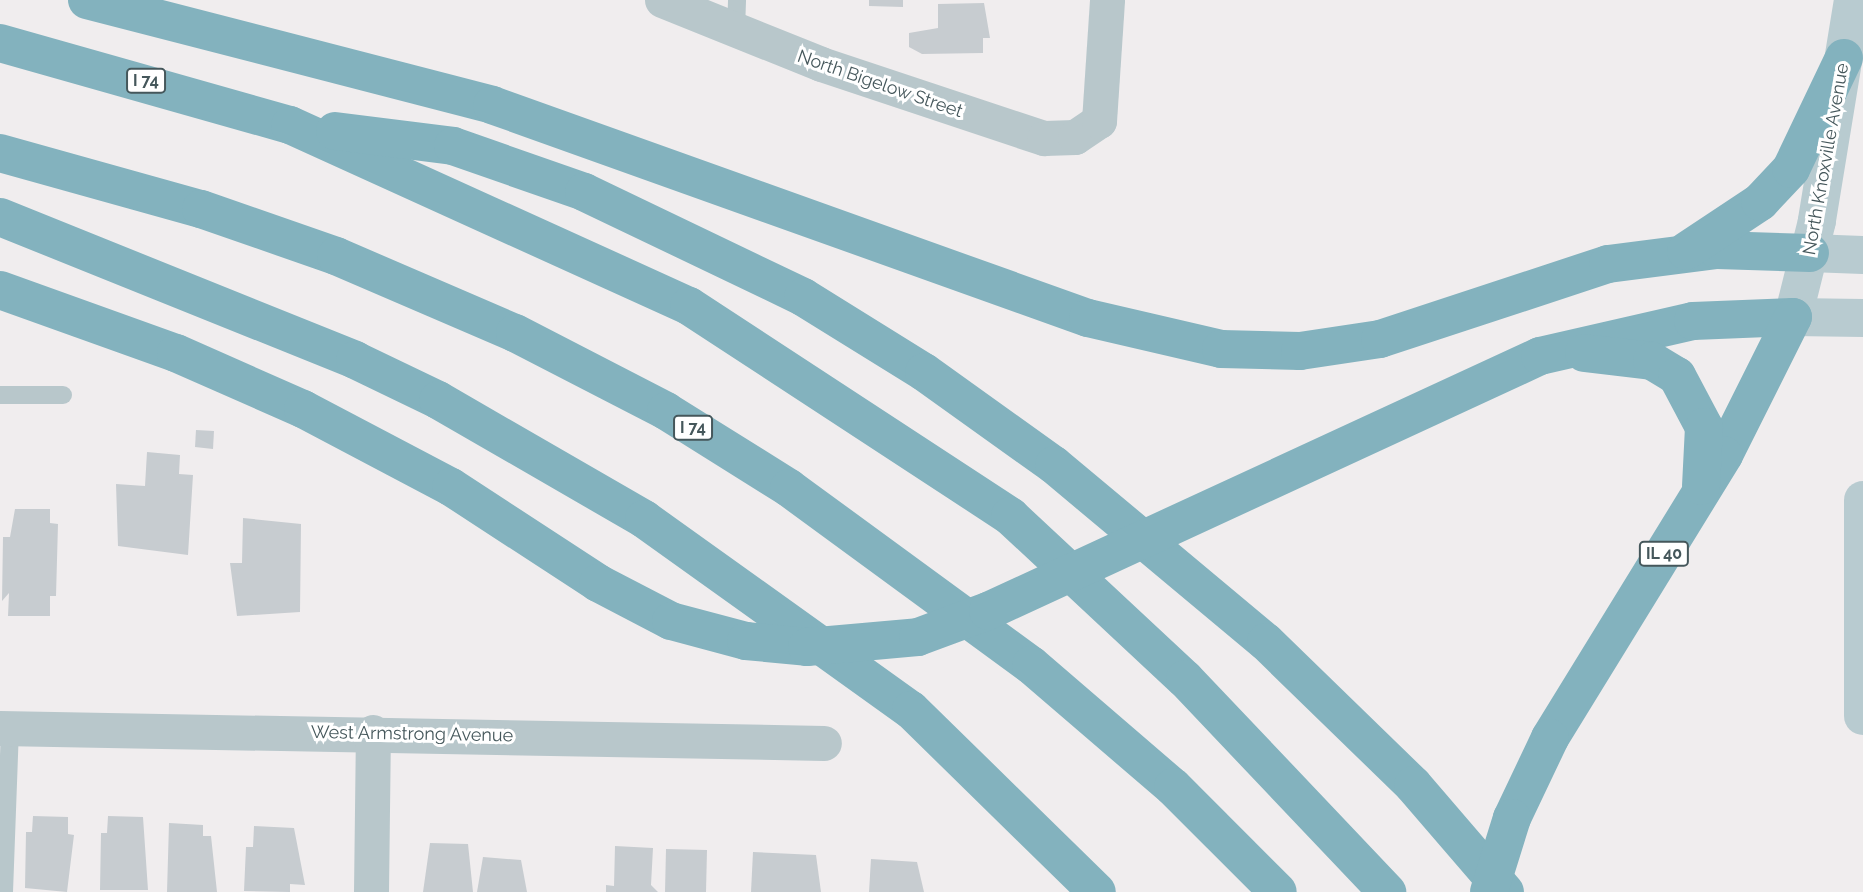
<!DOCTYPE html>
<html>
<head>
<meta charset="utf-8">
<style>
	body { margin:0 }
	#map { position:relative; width:1863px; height:892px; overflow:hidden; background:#f0edee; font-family:Raleway,sans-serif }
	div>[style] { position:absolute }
	.building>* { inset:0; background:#c7ccd0 }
	.lane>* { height:18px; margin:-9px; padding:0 9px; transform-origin:9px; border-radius:9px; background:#b8c7cb }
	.street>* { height:35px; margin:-17.5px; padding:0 17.5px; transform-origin:17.5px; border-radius:17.5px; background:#b8c7cb }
	.secondary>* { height:38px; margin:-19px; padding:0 19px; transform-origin:19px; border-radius:19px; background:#b8cbd0 }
	.highway>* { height:38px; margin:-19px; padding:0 19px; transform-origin:19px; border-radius:19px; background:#83b2be }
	span { translate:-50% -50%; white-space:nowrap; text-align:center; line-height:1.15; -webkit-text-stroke:6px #fff; paint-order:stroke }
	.shield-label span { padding:2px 5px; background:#fff; border:2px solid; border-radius:5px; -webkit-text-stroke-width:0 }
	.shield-label { font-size:16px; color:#45575b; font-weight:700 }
	.street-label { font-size:18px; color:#45575b }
</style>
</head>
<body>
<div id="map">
	<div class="building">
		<div style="clip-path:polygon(869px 0,903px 0,903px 7px,869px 6px)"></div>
		<div style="clip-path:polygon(984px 3px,990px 38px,983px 38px,983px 53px,922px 54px,909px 47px,909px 33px,938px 28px,938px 4px)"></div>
		<div style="clip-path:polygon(196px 430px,214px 431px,213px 449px,195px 447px)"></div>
		<div style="clip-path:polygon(147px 452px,180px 455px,179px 474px,193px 475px,188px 555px,118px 546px,116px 484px,145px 486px)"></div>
		<div style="clip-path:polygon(15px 509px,50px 509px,50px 523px,58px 524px,56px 596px,50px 596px,50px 616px,8px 616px,9px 593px,2px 601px,3px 537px,10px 537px)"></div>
		<div style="clip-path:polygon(243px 518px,301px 524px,300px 612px,237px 616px,230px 563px,242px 563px)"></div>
		<div style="clip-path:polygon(33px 816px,68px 817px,68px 834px,74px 835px,67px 892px,25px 888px,26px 832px,32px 832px)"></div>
		<div style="clip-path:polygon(108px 816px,143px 817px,148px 890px,100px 890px,101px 833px,107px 833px)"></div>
		<div style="clip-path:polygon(169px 823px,203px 825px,203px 836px,211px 836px,217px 892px,167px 892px)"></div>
		<div style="clip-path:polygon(254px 826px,294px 828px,305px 885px,290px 884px,290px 892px,244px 891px,246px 847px,253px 847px)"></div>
		<div style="clip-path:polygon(430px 843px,468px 844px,473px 892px,423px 892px)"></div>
		<div style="clip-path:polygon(615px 846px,653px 848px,651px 885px,658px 892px,606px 892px,606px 885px,614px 886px)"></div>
		<div style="clip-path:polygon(666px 849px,707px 850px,706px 892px,665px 892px)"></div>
		<div style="clip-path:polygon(753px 852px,816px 855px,821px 892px,751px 892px)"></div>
		<div style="clip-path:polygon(483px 857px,521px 860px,527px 892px,477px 892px)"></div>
		<div style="clip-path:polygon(871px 859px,917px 862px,924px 892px,869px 892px)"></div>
	</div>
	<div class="lane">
		<div style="left:736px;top:30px;width:30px;rotate:-88deg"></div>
		<div style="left:0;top:395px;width:63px"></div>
		<div style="left:4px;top:892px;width:164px;rotate:-87.9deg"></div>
	</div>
	<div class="street">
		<div style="left:662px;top:0;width:171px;rotate:21.9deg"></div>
		<div style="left:821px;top:64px;width:235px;rotate:18.4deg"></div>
		<div style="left:1044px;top:138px;width:31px;rotate:-2deg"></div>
		<div style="left:1075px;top:137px;width:29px;rotate:-34deg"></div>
		<div style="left:1099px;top:121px;width:121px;rotate:-86.2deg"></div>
		<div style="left:0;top:728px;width:824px;rotate:1.04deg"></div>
		<div style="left:371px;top:892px;width:160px;rotate:-89.3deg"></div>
	</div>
	<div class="secondary">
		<div style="left:1853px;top:0;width:224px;rotate:99.3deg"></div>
		<div style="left:1817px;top:221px;width:99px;rotate:104deg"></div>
		<div style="left:1793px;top:317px;width:70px;rotate:0.8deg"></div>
		<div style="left:1810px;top:253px;width:53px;rotate:2.2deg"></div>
		<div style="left:1863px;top:500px;width:216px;rotate:90deg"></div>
	</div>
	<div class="highway">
		<div style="left:87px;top:0;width:418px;rotate:14.5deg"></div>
		<div style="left:492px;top:105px;width:633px;rotate:19.67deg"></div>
		<div style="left:1088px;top:318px;width:137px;rotate:13.1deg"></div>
		<div style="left:1221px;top:349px;width:79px;rotate:1.5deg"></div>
		<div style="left:1300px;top:351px;width:81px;rotate:-8.5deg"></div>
		<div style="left:1380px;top:339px;width:240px;rotate:-18.2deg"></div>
		<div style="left:1608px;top:264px;width:110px;rotate:-7.3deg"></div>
		<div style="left:1717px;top:250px;width:93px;rotate:1.8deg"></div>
		<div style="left:0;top:43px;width:301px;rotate:15.8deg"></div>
		<div style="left:290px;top:125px;width:438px;rotate:24.4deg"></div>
		<div style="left:689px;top:306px;width:384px;rotate:33.2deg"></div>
		<div style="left:1010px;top:516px;width:239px;rotate:43deg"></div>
		<div style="left:1185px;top:679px;width:294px;rotate:46.5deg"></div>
		<div style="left:335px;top:131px;width:119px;rotate:7.2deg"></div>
		<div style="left:453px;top:146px;width:139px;rotate:19.3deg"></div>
		<div style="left:584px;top:192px;width:243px;rotate:25.6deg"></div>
		<div style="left:803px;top:297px;width:142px;rotate:31.8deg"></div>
		<div style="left:924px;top:372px;width:160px;rotate:35.6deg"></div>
		<div style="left:1054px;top:465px;width:276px;rotate:39.9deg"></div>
		<div style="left:1266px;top:642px;width:205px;rotate:44.2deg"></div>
		<div style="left:1413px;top:785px;width:141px;rotate:49.3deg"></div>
		<div style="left:0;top:153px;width:209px;rotate:15.6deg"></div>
		<div style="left:201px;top:209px;width:143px;rotate:19.2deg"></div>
		<div style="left:336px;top:256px;width:195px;rotate:23.3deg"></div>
		<div style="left:515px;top:333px;width:170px;rotate:27.3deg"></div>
		<div style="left:666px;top:411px;width:145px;rotate:32deg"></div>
		<div style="left:789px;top:488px;width:300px;rotate:36.2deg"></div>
		<div style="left:1031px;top:665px;width:187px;rotate:40.7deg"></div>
		<div style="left:1173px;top:787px;width:148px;rotate:45deg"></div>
		<div style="left:0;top:217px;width:383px;rotate:21.9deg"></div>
		<div style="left:355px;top:360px;width:92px;rotate:25.7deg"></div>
		<div style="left:438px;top:400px;width:238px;rotate:30deg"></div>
		<div style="left:644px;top:519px;width:328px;rotate:35.6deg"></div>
		<div style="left:911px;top:710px;width:260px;rotate:44.4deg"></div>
		<div style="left:1686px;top:251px;width:89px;rotate:-33.5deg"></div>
		<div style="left:1760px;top:202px;width:45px;rotate:-46.8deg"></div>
		<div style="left:1791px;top:169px;width:123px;rotate:-64.5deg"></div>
		<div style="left:0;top:290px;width:187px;rotate:19.7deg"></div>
		<div style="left:176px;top:353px;width:139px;rotate:23.8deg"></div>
		<div style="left:303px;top:409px;width:167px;rotate:27.8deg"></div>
		<div style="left:451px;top:487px;width:176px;rotate:33.1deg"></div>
		<div style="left:598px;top:583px;width:82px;rotate:27.5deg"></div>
		<div style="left:671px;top:621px;width:78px;rotate:14.9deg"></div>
		<div style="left:746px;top:641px;width:61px;rotate:5.6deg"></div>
		<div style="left:807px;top:647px;width:111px;rotate:-5.1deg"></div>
		<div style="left:918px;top:637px;width:75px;rotate:-20.4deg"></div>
		<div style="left:988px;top:611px;width:608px;rotate:-24.79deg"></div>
		<div style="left:1540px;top:356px;width:157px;rotate:-12.9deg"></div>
		<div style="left:1693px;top:321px;width:100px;rotate:-2.3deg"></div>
		<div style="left:1793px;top:317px;width:154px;rotate:116.6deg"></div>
		<div style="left:1724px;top:455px;width:332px;rotate:121.6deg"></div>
		<div style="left:1550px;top:738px;width:89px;rotate:115.4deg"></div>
		<div style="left:1512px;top:818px;width:77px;rotate:107.3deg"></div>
		<div style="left:1584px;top:353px;width:68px;rotate:6.7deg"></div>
		<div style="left:1652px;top:361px;width:29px;rotate:31deg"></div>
		<div style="left:1677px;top:376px;width:58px;rotate:62.1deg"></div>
		<div style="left:1704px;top:427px;width:59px;rotate:92.9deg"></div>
	</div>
	<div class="shield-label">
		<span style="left:146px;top:81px">I 74</span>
		<span style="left:693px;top:428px">I 74</span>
		<span style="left:1664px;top:554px">IL 40</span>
	</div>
	<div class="street-label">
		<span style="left:880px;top:84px;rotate:19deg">North Bigelow Street</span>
		<span style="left:1826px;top:159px;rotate:-80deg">North Knoxville Avenue</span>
		<span style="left:412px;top:734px;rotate:1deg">West Armstrong Avenue</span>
	</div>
</div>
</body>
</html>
